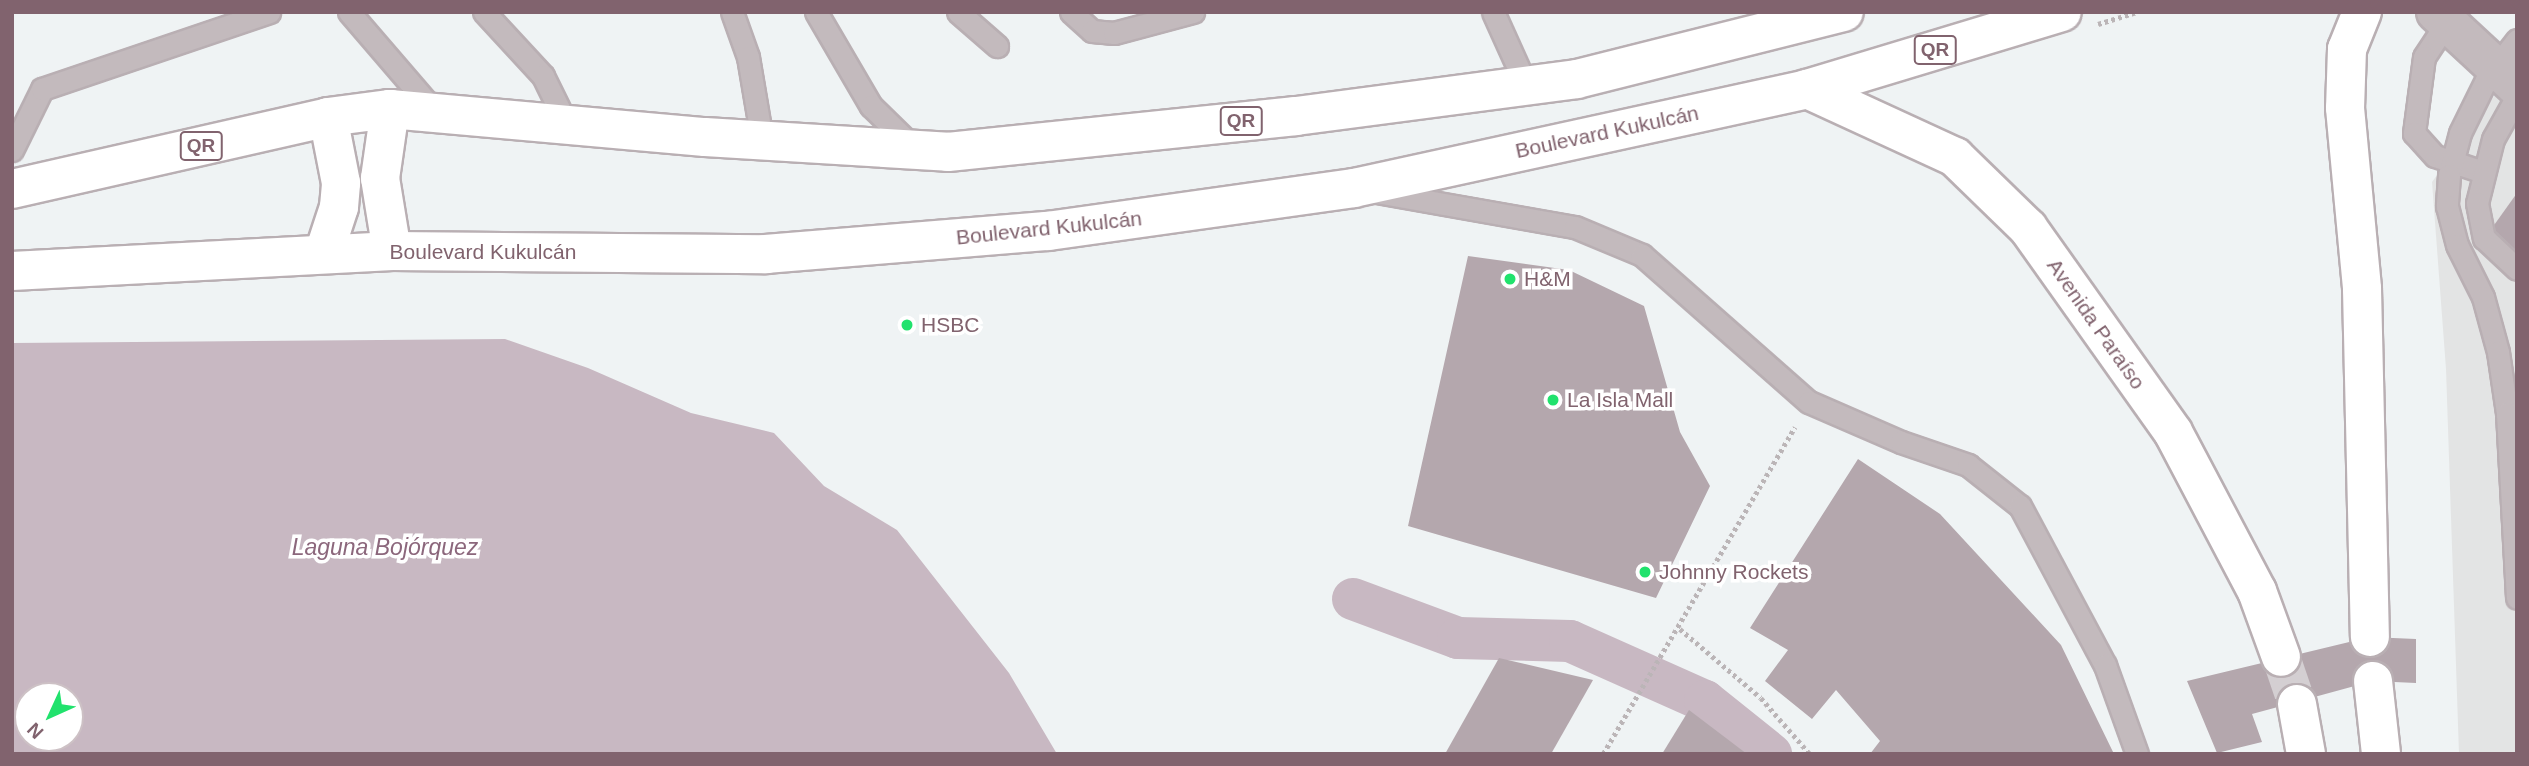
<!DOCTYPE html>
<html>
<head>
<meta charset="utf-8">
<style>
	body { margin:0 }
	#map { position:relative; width:2529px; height:766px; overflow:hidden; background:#eff3f4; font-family:Helvetica,sans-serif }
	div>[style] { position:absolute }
	.built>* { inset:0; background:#e3e4e4 }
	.water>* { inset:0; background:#c8b8c2 }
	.canal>* { height:42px; margin:-21px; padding:0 21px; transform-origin:21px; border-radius:21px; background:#c8b8c2 }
	.building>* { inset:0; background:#b4a7ad }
	.secondary-tunnel>* { height:38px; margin-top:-19px; transform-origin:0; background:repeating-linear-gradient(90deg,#d4cfd2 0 38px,transparent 0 57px) }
	.path>* { height:4.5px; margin-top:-2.25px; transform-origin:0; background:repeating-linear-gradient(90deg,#bbb5b7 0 3.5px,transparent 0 7px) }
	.roads { filter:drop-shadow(2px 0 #b9afb3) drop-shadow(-2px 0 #b9afb3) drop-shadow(0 2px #b9afb3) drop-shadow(0 -2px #b9afb3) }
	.lane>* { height:21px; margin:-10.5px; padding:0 10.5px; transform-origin:10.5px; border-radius:10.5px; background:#c3babd }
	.street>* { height:38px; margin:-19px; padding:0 19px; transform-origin:19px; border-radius:19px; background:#c3babd }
	.secondary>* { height:38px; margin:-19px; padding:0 19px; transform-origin:19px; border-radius:19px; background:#fff }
	.primary>* { height:38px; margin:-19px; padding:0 19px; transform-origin:19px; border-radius:19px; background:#fff }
	.dots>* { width:19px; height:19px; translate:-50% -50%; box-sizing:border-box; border:4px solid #fff; border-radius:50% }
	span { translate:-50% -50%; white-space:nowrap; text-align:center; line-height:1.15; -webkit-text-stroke:7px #fff; paint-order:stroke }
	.shield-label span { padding:2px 5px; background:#fff; border:2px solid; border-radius:5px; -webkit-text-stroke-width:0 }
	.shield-label { font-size:19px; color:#81636e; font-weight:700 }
	.street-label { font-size:21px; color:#81636e }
	.poi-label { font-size:21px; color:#81636e }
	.left { translate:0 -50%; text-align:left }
	.water-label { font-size:23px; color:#8c677c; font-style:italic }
	.frame { position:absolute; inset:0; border:14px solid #81636e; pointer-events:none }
	.north { position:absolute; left:14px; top:682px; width:70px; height:70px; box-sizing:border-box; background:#fff; border:2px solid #cdc1c5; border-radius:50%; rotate:225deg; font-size:19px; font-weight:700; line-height:28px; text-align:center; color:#81636e }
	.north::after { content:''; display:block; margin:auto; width:24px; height:32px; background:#21e26d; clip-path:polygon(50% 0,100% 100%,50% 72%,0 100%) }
</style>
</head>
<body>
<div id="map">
	<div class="built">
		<div style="clip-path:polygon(2517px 75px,2517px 754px,2459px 754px,2446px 369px,2432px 182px,2506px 80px)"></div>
	</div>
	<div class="water">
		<div style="clip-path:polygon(evenodd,505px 339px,588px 368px,691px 413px,774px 433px,824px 486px,897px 530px,1009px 673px,1057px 754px,12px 754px,12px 343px,505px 339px,28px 696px,70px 696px,70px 738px,28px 738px,28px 696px)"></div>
	</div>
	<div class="canal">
		<div style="left:1353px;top:599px;width:112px;rotate:20.4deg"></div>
		<div style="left:1458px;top:638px;width:112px;rotate:1.5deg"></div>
		<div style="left:1570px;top:641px;width:148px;rotate:24deg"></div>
		<div style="left:1705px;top:701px;width:85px;rotate:38.8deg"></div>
	</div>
	<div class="building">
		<div style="clip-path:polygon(2517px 193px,2517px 258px,2487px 235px)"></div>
		<div style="clip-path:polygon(1468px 256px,1569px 270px,1644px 306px,1680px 432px,1710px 486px,1656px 598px,1408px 526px)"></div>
		<div style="clip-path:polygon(1858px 459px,1940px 514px,2061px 645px,2114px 754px,1870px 754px,1880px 741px,1836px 690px,1812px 719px,1765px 681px,1788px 650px,1750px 628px)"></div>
		<div style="clip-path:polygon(2370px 637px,2416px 639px,2416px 683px,2373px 681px,2252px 714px,2262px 742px,2217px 753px,2187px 681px)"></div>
		<div style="clip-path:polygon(1499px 658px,1593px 680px,1551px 754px,1445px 754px)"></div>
		<div style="clip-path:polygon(1689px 710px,1747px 754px,1662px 754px)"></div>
	</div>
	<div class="secondary-tunnel">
		<div style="left:2281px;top:657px;width:50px;rotate:71.2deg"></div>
	</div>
	<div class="path">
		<div style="left:2098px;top:24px;width:41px;rotate:-17.1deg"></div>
		<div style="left:1680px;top:629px;width:106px;rotate:40.4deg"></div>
		<div style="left:1761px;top:698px;width:74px;rotate:48.8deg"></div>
		<div style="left:1603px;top:754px;width:379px;rotate:-59.6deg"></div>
	</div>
	<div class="roads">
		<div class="lane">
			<div style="left:349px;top:12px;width:132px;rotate:49.3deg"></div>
			<div style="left:484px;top:12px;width:87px;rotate:47.3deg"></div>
			<div style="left:543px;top:76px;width:55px;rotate:63.9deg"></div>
			<div style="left:732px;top:12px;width:48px;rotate:70.4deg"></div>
			<div style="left:748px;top:57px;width:84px;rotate:80.4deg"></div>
			<div style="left:816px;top:12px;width:109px;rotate:59.7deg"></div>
			<div style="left:871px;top:106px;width:62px;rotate:44.3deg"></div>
			<div style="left:958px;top:12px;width:52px;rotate:41.1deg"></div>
			<div style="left:1071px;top:12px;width:28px;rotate:42deg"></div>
			<div style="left:1092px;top:31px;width:22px;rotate:5deg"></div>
			<div style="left:1114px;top:33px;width:82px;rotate:-14.9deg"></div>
			<div style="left:1493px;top:12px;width:80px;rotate:65.7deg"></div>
			<div style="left:2451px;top:16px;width:49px;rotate:123.4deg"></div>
			<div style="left:2424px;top:57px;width:77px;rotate:97.5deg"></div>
			<div style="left:2414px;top:133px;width:31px;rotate:48deg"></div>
			<div style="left:2435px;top:156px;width:51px;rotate:18.4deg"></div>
			<div style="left:2517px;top:40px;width:51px;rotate:127.8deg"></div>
			<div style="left:2486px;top:80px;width:59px;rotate:116.1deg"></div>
			<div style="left:2460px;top:133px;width:43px;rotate:104.7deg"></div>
			<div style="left:2449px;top:175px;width:31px;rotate:94deg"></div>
			<div style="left:2447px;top:206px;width:40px;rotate:75.6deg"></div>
			<div style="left:2457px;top:245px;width:58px;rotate:63.4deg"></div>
			<div style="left:2483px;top:297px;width:57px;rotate:74.7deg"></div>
			<div style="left:2498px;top:352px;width:62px;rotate:81.6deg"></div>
			<div style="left:2507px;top:413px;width:185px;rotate:86.9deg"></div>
			<div style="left:2517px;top:96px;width:49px;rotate:119.2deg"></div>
			<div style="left:2493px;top:139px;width:66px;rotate:104deg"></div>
			<div style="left:2477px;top:203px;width:36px;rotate:79deg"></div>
			<div style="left:2484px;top:238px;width:45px;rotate:43.2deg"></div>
			<div style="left:12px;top:150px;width:68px;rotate:-63.8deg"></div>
			<div style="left:42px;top:89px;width:240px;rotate:-18.7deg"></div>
			<div style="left:1376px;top:192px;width:202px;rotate:10deg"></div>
			<div style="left:1575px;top:227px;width:73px;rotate:22.7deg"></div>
			<div style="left:1642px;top:255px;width:222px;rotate:41.4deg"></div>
			<div style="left:1809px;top:402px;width:100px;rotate:23.5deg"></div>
			<div style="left:1901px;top:442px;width:71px;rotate:18.9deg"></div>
			<div style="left:1968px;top:465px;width:66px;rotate:38.3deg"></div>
			<div style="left:2020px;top:506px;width:180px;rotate:61.9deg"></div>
			<div style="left:2105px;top:665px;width:95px;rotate:70.2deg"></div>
		</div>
		<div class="street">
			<div style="left:2436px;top:12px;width:110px;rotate:42.8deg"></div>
		</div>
		<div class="secondary">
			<div style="left:2362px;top:12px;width:40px;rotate:112deg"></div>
			<div style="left:2347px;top:49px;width:59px;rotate:91.9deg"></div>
			<div style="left:2345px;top:108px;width:182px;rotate:84.6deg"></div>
			<div style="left:2362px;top:289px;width:348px;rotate:88.7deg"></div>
			<div style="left:1807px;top:89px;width:163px;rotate:24.7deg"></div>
			<div style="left:1955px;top:157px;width:102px;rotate:44.2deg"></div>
			<div style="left:2028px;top:228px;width:250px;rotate:54.6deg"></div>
			<div style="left:2173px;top:432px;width:180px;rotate:62.2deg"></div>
			<div style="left:2257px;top:591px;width:70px;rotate:70deg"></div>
			<div style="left:2373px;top:681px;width:73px;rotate:83.7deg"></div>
			<div style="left:2297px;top:704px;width:51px;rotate:79.8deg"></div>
		</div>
		<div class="primary">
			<div style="left:390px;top:109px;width:70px;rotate:98.2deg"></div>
			<div style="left:380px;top:178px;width:74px;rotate:80.7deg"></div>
			<div style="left:12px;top:189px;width:324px;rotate:-12.8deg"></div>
			<div style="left:328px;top:117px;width:63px;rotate:-7.4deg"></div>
			<div style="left:390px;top:109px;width:316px;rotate:5.1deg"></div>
			<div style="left:705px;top:137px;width:243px;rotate:3.5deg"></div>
			<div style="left:948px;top:152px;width:350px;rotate:-5.9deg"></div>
			<div style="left:1296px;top:116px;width:283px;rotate:-7.5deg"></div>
			<div style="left:1577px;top:79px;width:275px;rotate:-14.1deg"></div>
			<div style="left:324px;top:253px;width:48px;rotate:-71.9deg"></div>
			<div style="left:339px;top:207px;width:24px;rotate:-85deg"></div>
			<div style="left:341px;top:183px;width:67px;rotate:-101.1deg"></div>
			<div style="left:12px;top:271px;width:381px;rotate:-3deg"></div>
			<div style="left:392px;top:251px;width:374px;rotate:0.5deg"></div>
			<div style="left:766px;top:254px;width:283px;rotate:-4.7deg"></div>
			<div style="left:1048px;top:231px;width:309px;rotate:-8deg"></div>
			<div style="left:1354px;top:188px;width:464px;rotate:-12.3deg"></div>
			<div style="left:1807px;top:89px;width:266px;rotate:-16.8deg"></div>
		</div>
	</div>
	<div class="dots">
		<div style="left:1510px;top:279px;background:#21e26d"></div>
		<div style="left:907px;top:325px;background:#21e26d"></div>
		<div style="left:1553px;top:400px;background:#21e26d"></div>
		<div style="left:1645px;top:572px;background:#21e26d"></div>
	</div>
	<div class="shield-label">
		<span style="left:1935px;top:50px">QR</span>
		<span style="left:1241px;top:121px">QR</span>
		<span style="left:201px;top:146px">QR</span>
	</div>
	<div class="street-label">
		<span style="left:1607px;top:132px;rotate:-12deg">Boulevard Kukulcán</span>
		<span style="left:1049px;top:228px;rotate:-6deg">Boulevard Kukulcán</span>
		<span style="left:483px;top:252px">Boulevard Kukulcán</span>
		<span style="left:2096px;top:324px;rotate:55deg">Avenida Paraíso</span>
	</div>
	<div class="poi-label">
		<span class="left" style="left:1524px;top:279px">H&amp;M</span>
		<span class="left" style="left:921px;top:325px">HSBC</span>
		<span class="left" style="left:1567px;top:400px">La Isla Mall</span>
		<span class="left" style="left:1659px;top:572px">Johnny Rockets</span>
	</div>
	<div class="water-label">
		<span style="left:385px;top:547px">Laguna Bojórquez</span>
	</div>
	<div class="frame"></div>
	<div class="north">N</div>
</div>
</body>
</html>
